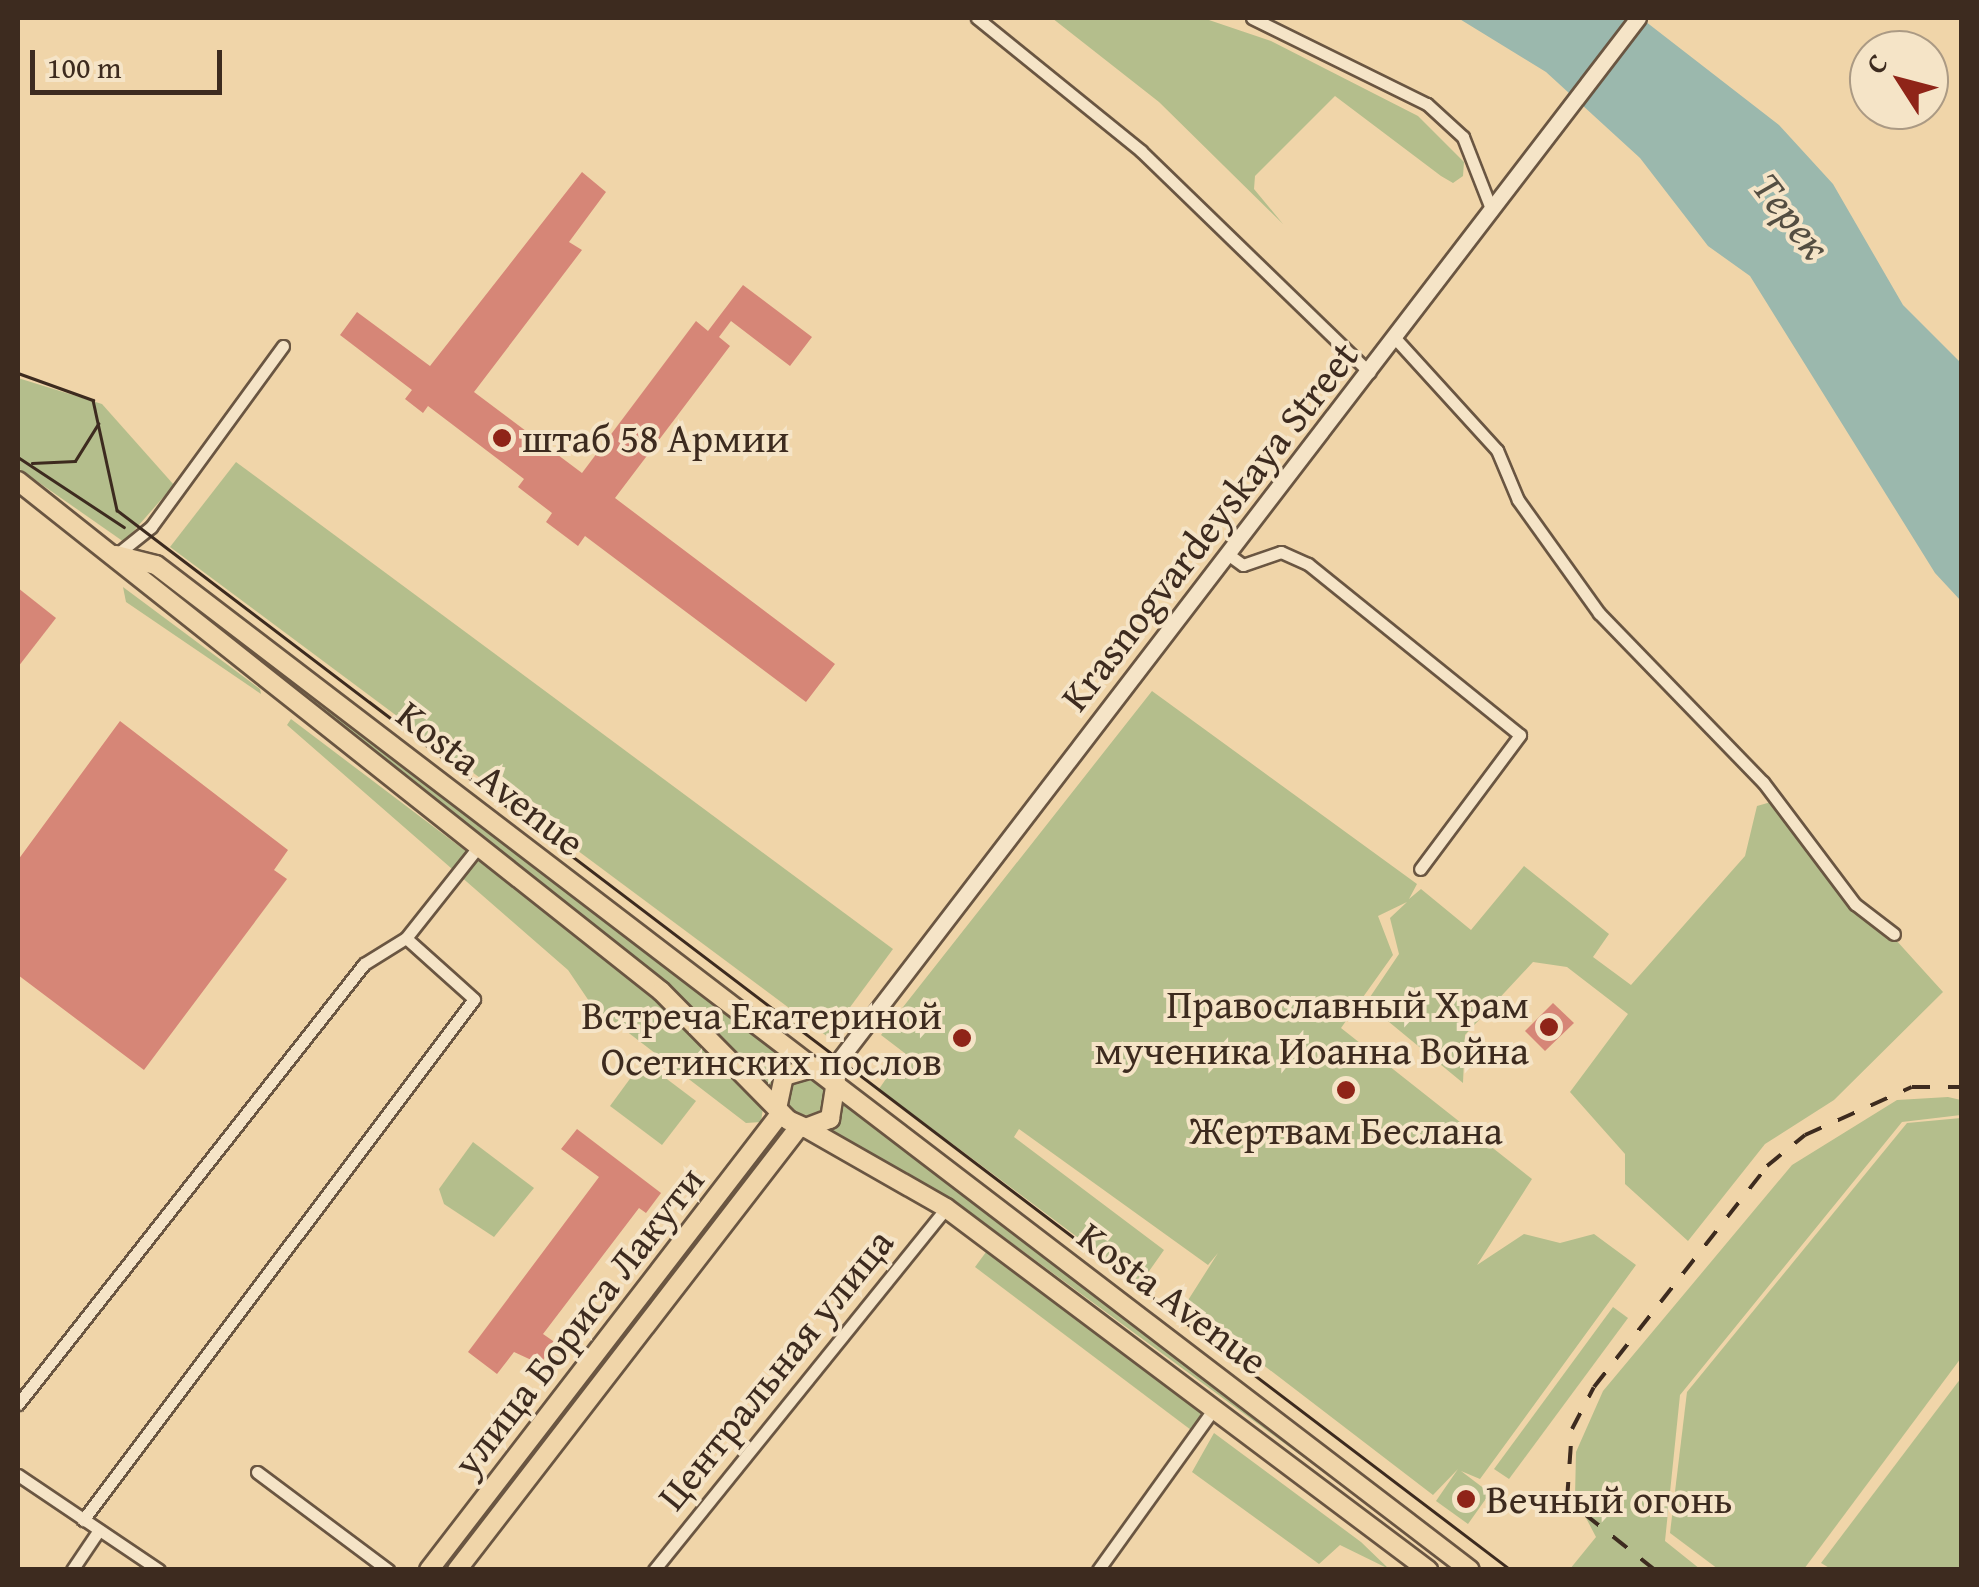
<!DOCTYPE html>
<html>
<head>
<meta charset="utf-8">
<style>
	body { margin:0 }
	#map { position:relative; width:1979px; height:1587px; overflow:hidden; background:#f0d5a9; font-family:"Gentium Book Plus",serif }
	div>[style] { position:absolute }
	.green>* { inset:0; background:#b4be8c }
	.round { border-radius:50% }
	.water>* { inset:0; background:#9bb8ad }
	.building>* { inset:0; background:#d68677 }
	.roads { filter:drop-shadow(2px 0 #6a5642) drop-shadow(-2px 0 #6a5642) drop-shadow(0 2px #6a5642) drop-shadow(0 -2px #6a5642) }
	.street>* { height:11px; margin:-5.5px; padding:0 5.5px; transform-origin:5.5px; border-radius:5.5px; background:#f5e4c7 }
	.secondary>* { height:15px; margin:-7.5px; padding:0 7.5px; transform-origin:7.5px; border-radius:7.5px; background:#f5e4c7 }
	.primary>* { height:18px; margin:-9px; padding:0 9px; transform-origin:9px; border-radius:9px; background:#f0d5a9 }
	.tram>* { height:2.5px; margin:-1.25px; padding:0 1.25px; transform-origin:1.25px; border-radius:1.25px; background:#3d2b1f }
	.rail>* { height:4px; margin-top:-2px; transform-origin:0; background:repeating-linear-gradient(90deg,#3d2b1f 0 18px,transparent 0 36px) }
	.dots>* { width:28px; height:28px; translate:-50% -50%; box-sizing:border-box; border:5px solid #f5e4c7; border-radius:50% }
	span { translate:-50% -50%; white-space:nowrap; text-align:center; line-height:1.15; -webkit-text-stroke:8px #f5e4c7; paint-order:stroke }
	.poi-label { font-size:40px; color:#3d2b1f }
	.left { translate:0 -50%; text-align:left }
	.right { translate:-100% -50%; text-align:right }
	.street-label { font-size:40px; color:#3d2b1f }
	.water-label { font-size:42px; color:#544e42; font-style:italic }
	.frame { position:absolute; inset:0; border:20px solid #3d2b1f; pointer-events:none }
	.north { position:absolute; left:1849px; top:30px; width:100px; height:100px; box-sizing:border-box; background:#f5e4c7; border:2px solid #ab9a84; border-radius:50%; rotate:306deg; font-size:28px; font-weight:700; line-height:40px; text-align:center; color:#3d2b1f }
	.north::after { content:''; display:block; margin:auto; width:35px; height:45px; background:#8f2418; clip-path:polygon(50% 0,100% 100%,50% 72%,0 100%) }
	.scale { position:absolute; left:30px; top:50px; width:192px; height:45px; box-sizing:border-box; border:5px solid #3d2b1f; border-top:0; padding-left:12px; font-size:30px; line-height:35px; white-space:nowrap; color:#3d2b1f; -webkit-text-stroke:8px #f5e4c7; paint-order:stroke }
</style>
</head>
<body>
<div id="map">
	<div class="green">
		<div style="clip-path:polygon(1052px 18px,1203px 18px,1271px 41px,1418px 116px,1464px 162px,1463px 176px,1453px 183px,1441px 176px,1335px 96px,1255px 176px,1254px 189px,1283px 224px,1159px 102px)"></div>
		<div style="clip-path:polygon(18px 378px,102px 404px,174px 485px,124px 542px,18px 468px)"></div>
		<div style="clip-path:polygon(236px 462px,893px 949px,828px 1037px,170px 547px)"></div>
		<div style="clip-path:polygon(152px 570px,793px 1061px,772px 1090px,680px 998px,145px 579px)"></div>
		<div style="clip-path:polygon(123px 587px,260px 689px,261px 694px,126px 602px)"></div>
		<div style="clip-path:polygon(1152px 691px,1417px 884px,1409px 899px,1421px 889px,1471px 930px,1524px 866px,1609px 934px,1593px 957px,1631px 985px,1745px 856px,1757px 806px,1771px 802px,1943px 992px,1834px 1100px,1765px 1144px,1688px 1241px,1625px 1184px,1625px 1154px,1570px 1092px,1628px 1014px,1567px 967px,1533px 962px,1465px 1035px,1463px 1083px,1366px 1003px,1399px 954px,1390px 918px,1407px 902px,1378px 916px,1393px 955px,1341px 1028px,1532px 1179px,1477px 1265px,1524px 1234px,1560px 1243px,1594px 1234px,1636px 1265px,1480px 1479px,1461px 1471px,1490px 1493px,1468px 1524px,1436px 1501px,1458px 1469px,1433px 1495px,1185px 1305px,1218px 1253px,1208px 1265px,1019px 1129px,1014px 1137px,1164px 1250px,1140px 1284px,879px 1089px,903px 1054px,919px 1064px,881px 1035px)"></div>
		<div style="clip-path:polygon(291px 719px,656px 995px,763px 1108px,761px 1122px,746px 1123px,591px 1004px,568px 970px,287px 725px)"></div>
		<div style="clip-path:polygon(643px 1061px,696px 1101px,662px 1145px,610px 1106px)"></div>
		<div class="round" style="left:787px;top:1075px;width:40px;height:40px"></div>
		<div style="clip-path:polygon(846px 1097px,1375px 1510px,952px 1199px,822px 1129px)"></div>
		<div style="clip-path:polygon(1897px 1100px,1948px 1097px,1961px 1100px,1961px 1115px,1902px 1122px,1680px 1395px,1665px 1541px,1700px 1569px,1570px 1569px,1596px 1537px,1575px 1497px,1576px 1452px,1603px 1391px,1792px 1165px)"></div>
		<div style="clip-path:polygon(1961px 1118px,1961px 1358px,1804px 1569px,1718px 1569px,1670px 1533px,1687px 1392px,1907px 1123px)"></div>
		<div style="clip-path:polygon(473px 1142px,534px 1188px,494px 1237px,444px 1204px,439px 1189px)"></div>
		<div style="clip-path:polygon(989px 1248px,1202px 1409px,1195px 1433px,975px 1267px)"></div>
		<div style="clip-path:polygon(1613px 1307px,1628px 1318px,1509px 1479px,1494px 1469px)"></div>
		<div style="clip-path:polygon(1961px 1378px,1961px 1569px,1831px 1569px,1821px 1563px)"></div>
		<div style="clip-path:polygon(1214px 1433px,1361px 1542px,1389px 1569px,1340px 1545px,1319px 1564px,1192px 1472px)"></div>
	</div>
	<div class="water">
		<div style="clip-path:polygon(1458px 18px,1641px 18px,1779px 125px,1833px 184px,1903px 305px,1961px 363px,1961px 601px,1935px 573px,1750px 276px,1708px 246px,1640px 158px,1546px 72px)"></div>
	</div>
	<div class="building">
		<div style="clip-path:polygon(582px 172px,606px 192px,569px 242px,582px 250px,474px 392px,582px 473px,696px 321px,708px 331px,743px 285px,812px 337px,790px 366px,731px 321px,719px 337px,730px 346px,615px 498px,835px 664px,806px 702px,585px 536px,578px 546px,546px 522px,552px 513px,518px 487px,524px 479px,428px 406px,423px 413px,405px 399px,412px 390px,340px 335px,357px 312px,430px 366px)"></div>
		<div style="clip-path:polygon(18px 588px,56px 618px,18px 667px)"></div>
		<div style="clip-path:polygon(120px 721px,288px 850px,274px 870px,287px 879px,144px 1070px,18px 975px,18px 860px)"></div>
		<div style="clip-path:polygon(1553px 1003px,1574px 1023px,1545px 1051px,1525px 1031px)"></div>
		<div style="clip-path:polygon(577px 1129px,661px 1193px,646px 1213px,639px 1208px,543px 1334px,556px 1343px,540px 1364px,514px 1352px,497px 1374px,468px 1352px,599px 1177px,561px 1149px)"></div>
	</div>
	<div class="roads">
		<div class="street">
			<div style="left:977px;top:18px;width:211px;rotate:39deg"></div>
			<div style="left:1141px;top:151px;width:318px;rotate:44.1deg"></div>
			<div style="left:1252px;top:18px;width:195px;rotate:26.2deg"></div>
			<div style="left:1427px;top:104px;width:49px;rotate:42.5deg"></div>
			<div style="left:1463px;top:137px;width:79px;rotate:68.6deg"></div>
			<div style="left:1394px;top:337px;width:153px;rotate:47.7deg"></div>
			<div style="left:1497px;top:450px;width:54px;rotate:67.2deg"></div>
			<div style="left:1518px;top:500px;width:139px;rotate:54.4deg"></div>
			<div style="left:1599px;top:613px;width:235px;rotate:45.9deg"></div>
			<div style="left:1763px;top:782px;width:153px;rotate:53deg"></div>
			<div style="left:1855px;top:904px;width:49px;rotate:37.6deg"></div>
			<div style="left:116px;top:555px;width:45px;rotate:-38.7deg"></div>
			<div style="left:151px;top:527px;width:224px;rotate:-53.9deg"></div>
			<div style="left:1229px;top:555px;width:17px;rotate:36deg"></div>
			<div style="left:1243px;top:565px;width:40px;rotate:-18.9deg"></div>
			<div style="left:1281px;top:552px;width:30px;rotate:24deg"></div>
			<div style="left:1308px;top:564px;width:272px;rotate:38.9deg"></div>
			<div style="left:1520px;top:735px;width:167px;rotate:126.7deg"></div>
			<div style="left:18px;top:1404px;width:560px;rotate:-51.82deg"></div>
			<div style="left:364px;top:964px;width:49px;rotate:-31.8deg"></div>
			<div style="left:406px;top:938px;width:116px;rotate:-51.6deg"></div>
			<div style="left:257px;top:1472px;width:164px;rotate:36.8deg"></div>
			<div style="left:18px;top:1475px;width:170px;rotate:34deg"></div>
			<div style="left:83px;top:1520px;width:651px;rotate:-53.11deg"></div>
			<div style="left:474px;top:999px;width:91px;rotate:-138.1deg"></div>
			<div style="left:72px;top:1570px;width:48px;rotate:-56deg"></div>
			<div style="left:654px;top:1570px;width:465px;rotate:-51.1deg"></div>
			<div style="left:1098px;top:1570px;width:197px;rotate:-54.3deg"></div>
		</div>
		<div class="secondary">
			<div style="left:830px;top:1072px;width:1328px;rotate:-52.53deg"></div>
		</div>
		<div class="primary">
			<div style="left:18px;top:481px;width:821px;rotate:38.42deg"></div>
			<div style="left:661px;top:991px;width:181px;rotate:45.4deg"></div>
			<div style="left:788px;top:1120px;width:20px;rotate:24deg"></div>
			<div style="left:806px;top:1128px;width:26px;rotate:-21deg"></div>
			<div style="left:830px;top:1119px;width:39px;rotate:-81deg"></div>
			<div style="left:116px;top:555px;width:41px;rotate:14deg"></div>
			<div style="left:156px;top:565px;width:1654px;rotate:37.41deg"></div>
			<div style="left:778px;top:1104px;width:29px;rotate:-78deg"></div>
			<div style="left:784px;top:1076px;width:36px;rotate:-16deg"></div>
			<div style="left:806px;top:1128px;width:161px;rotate:29.7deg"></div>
			<div style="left:946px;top:1208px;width:603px;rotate:36.91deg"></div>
			<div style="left:429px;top:1570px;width:577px;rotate:-52.4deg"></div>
			<div style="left:457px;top:1570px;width:560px;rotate:-52.33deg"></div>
		</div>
	</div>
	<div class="tram">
		<div style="left:18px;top:373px;width:80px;rotate:19.8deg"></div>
		<div style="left:93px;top:400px;width:113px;rotate:77.7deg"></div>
		<div style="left:117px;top:510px;width:1751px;rotate:37.25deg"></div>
		<div style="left:18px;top:457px;width:127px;rotate:33.4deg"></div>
		<div style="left:32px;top:463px;width:43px;rotate:-2.7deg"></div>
		<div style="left:75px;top:461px;width:44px;rotate:-58.1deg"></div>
	</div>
	<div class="rail">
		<div style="left:1655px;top:1570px;width:112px;rotate:-141.5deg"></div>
		<div style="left:1567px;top:1500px;width:71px;rotate:-86deg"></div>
		<div style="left:1572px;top:1429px;width:47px;rotate:-62.4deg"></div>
		<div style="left:1594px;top:1387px;width:281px;rotate:-51.9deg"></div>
		<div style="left:1767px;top:1166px;width:49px;rotate:-39.2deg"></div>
		<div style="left:1805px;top:1135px;width:117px;rotate:-24.2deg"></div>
		<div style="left:1912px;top:1087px;width:50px"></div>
	</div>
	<div class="dots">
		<div style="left:502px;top:438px;background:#8f2418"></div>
		<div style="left:1549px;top:1027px;background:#8f2418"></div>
		<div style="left:962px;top:1038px;background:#8f2418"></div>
		<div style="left:1346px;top:1090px;background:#8f2418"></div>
		<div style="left:1466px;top:1499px;background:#8f2418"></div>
	</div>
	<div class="poi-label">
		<span class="left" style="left:522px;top:438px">штаб 58 Армии</span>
		<span class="right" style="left:1529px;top:1027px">Православный Храм<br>мученика Иоанна Война</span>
		<span class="right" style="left:942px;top:1038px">Встреча Екатериной<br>Осетинских послов</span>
		<span style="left:1346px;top:1130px">Жертвам Беслана</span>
		<span class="left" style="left:1486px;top:1499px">Вечный огонь</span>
	</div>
	<div class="street-label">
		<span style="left:1209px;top:526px;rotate:-52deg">Krasnogvardeyskaya Street</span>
		<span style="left:491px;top:778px;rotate:38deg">Kosta Avenue</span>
		<span style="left:1173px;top:1298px;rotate:37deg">Kosta Avenue</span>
		<span style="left:578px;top:1321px;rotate:-52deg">улица Бориса Лакути</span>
		<span style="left:775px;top:1369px;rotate:-51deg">Центральная улица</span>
	</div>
	<div class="water-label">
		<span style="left:1792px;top:216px;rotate:52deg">Терек</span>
	</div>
	<div class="frame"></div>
	<div class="north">С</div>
	<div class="scale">100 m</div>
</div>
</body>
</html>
